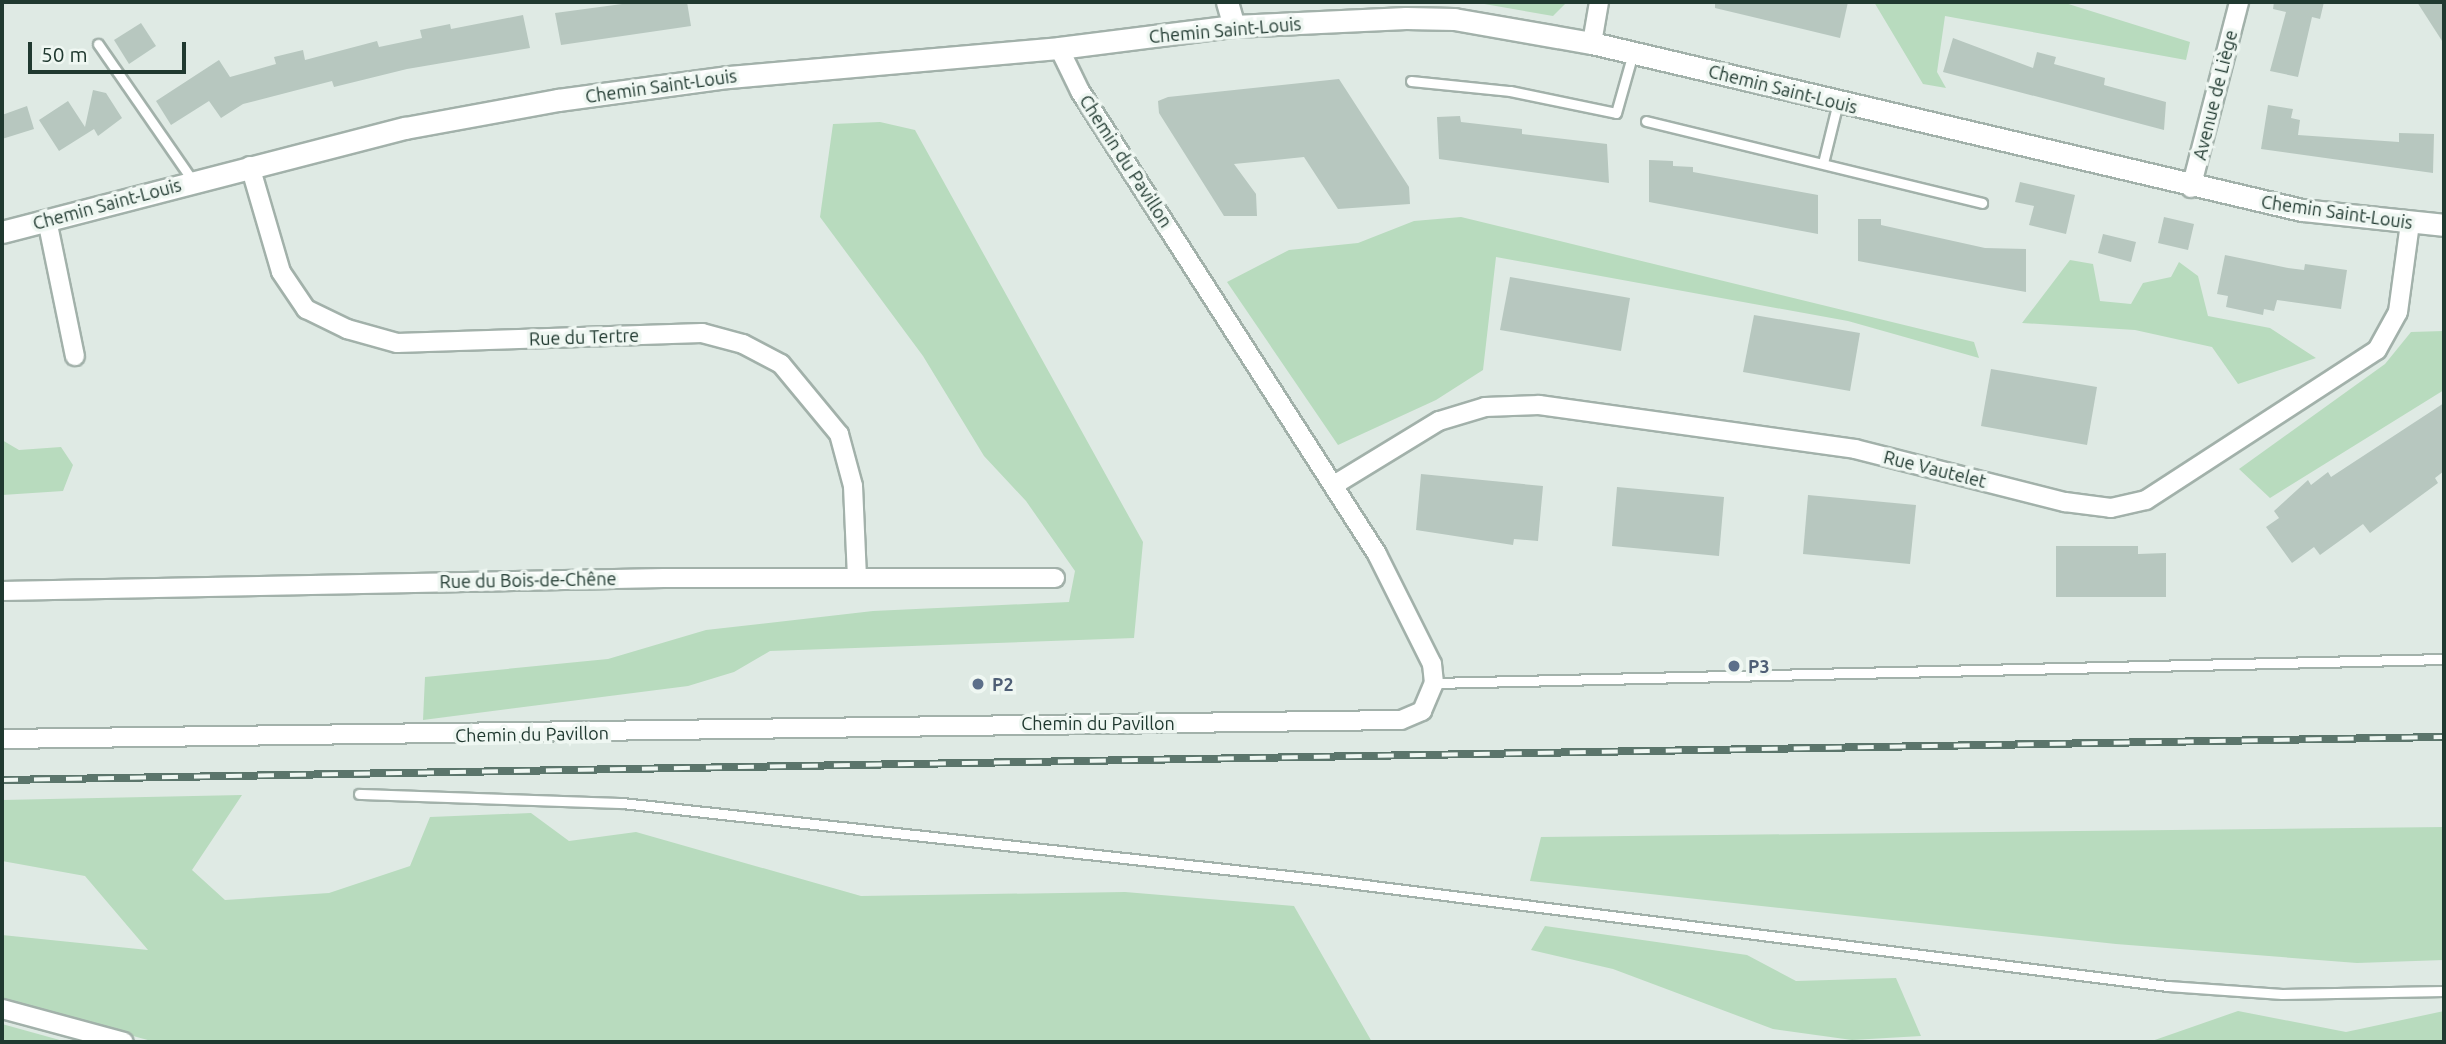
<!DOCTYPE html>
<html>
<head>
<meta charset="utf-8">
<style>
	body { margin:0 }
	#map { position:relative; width:2446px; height:1044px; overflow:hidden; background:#dfeae4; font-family:Ubuntu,sans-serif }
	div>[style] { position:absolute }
	.green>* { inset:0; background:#b8dbbe }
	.building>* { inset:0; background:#b7c7bf }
	.roads { filter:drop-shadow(2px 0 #a2b1aa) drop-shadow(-2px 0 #a2b1aa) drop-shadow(0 2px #a2b1aa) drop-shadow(0 -2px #a2b1aa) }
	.lane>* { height:9px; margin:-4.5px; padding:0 4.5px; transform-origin:4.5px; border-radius:4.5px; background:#fff }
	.street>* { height:18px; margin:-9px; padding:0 9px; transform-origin:9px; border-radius:9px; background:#fff }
	.secondary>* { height:21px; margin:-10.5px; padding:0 10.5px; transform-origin:10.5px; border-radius:10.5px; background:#fff }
	.rail>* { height:8px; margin-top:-4px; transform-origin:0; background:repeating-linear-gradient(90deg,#eff7f2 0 16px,#5b756b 0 32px); box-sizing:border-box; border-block:2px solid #5b756b }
	.dots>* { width:19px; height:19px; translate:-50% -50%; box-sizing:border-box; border:4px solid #eff7f2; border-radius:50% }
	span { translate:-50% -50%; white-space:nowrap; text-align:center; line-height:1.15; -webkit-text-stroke:7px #eff7f2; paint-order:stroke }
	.street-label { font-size:18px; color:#203930 }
	.service-label { font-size:18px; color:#4e5e75; font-weight:700 }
	.left { translate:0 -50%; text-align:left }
	.frame { position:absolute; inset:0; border:4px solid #203930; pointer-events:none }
	.scale { position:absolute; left:28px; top:42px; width:158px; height:32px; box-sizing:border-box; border:4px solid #203930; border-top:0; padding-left:9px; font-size:21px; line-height:24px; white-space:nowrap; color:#203930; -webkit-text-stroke:5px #eff7f2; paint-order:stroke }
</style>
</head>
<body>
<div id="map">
	<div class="green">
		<div style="clip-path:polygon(1473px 2px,1567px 2px,1553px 16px)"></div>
		<div style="clip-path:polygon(1874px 2px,2062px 2px,2190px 42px,2186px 60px,1945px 16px,1937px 72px,1946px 88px,1923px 84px)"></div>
		<div style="clip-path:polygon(880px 122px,915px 130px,1143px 542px,1134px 638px,770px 651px,734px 672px,688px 686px,423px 720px,425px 677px,608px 659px,706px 630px,873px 611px,1069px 602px,1075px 571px,1026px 501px,984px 456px,923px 356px,820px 217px,833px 124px)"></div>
		<div style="clip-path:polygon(1461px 217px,1974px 342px,1979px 358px,1848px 321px,1496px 257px,1483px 370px,1436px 400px,1338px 445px,1227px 282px,1289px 250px,1358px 243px,1414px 221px)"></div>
		<div style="clip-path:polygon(2070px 260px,2093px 264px,2100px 301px,2131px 304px,2143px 283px,2171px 277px,2179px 262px,2198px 276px,2208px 316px,2270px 328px,2316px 358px,2238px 384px,2212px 347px,2135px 330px,2022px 323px)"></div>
		<div style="clip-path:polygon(2444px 331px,2444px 390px,2270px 498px,2239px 469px,2385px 364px,2411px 332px)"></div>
		<div style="clip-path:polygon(2px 440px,19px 450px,61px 447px,73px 465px,63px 491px,2px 495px)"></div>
		<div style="clip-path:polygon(242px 795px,192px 870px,225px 900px,329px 893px,410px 866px,430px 817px,531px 813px,569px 841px,636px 832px,861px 896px,1125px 892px,1294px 906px,1372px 1042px,155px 1042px,2px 1000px,2px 935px,148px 950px,85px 876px,2px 861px,2px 800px)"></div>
		<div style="clip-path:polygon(2444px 827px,2444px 960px,2357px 963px,2116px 944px,1530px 881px,1541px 837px)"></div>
		<div style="clip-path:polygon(1545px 926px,1747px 955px,1796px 981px,1896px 978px,1921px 1036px,1852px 1040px,1773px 1029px,1613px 969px,1531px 950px)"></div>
		<div style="clip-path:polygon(2238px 1011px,2346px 1032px,2444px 1011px,2444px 1042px,2149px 1042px)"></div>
		<div style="clip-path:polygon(2px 1024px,67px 1042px,2px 1042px)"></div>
	</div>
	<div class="building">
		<div style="clip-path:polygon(637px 2px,687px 2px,691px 26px,561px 45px,555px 13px)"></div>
		<div style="clip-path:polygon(1715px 2px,1848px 2px,1840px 38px,1715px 8px)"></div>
		<div style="clip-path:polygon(2274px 2px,2324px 2px,2320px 19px,2312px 17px,2298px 77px,2270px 71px,2286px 12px,2273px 9px)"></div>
		<div style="clip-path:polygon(2417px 2px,2444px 2px,2444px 44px)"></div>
		<div style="clip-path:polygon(523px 15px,530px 48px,407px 69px,334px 87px,332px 81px,243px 104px,221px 118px,209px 101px,171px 125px,156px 101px,219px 60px,230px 77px,276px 64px,274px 57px,303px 50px,305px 60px,377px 41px,379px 47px,422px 38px,420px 30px,450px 24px,451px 29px)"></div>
		<div style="clip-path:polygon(141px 23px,156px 46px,129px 64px,114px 40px)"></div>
		<div style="clip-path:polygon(1953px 38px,2033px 68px,2037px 52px,2056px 57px,2054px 64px,2105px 78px,2104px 85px,2166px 102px,2164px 130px,1943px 72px)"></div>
		<div style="clip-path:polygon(1339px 79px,1409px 187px,1410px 204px,1338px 209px,1304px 157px,1234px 164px,1256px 194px,1257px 216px,1224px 216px,1159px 113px,1158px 101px,1168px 97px)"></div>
		<div style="clip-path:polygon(93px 90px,106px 93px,122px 118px,98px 136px,94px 129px,59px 151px,39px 120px,68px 101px,85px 127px)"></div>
		<div style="clip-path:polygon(2268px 105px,2293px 109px,2291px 118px,2300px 120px,2298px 135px,2399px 142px,2399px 133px,2434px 134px,2433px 173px,2261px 149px)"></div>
		<div style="clip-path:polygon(27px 106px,34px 129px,2px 139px,2px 115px)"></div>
		<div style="clip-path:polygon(1460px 116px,1461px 122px,1522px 129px,1522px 134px,1607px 144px,1609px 183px,1439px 159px,1437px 117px)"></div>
		<div style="clip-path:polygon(1649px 160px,1673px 161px,1673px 166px,1693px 167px,1693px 172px,1818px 195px,1818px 234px,1649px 202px)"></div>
		<div style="clip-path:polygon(2020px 182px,2075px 195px,2066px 234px,2029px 225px,2034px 206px,2015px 202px)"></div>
		<div style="clip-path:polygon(2164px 217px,2194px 224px,2188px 250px,2158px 243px)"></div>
		<div style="clip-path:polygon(1858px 219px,1881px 219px,1881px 225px,1985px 248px,2026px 249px,2026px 292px,1858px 261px)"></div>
		<div style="clip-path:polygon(2103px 234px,2136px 242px,2131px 262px,2098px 253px)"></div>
		<div style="clip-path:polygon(2225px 255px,2288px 268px,2304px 270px,2305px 264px,2347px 270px,2341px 309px,2277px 300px,2274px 311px,2264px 309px,2263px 315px,2226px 307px,2228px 296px,2217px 294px)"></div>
		<div style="clip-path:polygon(1510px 277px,1630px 298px,1621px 351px,1500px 330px)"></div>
		<div style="clip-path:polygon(1754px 315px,1860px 333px,1850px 391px,1743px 372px)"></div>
		<div style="clip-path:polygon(1991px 369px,2097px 387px,2087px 445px,1981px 426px)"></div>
		<div style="clip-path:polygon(2444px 403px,2444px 471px,2435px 478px,2438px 483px,2370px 533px,2363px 524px,2320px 555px,2314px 547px,2292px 563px,2266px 527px,2279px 518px,2274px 511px,2308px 480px,2311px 485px,2328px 472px,2331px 477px)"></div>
		<div style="clip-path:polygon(1421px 474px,1543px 486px,1538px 541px,1514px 539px,1513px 545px,1416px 530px)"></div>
		<div style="clip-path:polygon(1617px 487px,1724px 497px,1719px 556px,1612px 546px)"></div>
		<div style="clip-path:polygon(1808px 495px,1916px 505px,1910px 564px,1803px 554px)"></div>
		<div style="clip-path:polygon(2056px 546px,2138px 546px,2138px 554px,2166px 553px,2166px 597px,2056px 597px)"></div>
	</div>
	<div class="roads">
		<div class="lane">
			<div style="left:98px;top:44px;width:167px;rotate:55.3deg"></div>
			<div style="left:1411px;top:81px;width:100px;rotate:5.8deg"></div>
			<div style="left:1510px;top:91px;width:108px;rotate:11.7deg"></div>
			<div style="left:1616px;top:113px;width:62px;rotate:-74.2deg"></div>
			<div style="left:1646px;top:121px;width:346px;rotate:13.7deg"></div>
			<div style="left:1823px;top:163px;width:63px;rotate:-76.2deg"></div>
			<div style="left:1434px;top:683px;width:1010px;rotate:-1.36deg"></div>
			<div style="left:359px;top:794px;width:263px;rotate:2deg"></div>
			<div style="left:622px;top:803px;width:707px;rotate:6.25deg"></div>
			<div style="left:1325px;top:880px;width:850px;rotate:7.17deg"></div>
			<div style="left:2168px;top:986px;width:114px;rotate:4deg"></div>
			<div style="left:2282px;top:994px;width:162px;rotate:-1.1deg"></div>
		</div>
		<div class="street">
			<div style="left:1592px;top:43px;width:42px;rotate:-80.3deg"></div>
			<div style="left:250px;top:166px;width:110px;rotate:73.7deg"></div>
			<div style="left:281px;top:272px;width:45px;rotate:56deg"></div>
			<div style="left:306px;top:309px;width:46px;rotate:26deg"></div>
			<div style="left:347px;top:329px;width:52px;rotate:15.6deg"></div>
			<div style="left:397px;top:343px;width:305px;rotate:-1.9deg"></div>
			<div style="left:702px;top:333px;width:42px;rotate:15deg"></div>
			<div style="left:743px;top:344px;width:43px;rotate:27.8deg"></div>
			<div style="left:781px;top:364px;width:91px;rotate:50.4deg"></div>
			<div style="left:839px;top:434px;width:54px;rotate:74.9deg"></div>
			<div style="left:853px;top:486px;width:90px;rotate:87.5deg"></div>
			<div style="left:2191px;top:188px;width:192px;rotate:-75.5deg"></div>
			<div style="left:47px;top:220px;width:139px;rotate:78.4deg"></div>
			<div style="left:1334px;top:485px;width:123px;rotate:-31.4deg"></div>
			<div style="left:1439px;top:421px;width:48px;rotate:-16.9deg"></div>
			<div style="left:1485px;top:407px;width:54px;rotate:-2.1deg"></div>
			<div style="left:1539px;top:405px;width:319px;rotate:7.9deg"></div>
			<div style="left:1855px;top:449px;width:217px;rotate:14.2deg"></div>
			<div style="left:2065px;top:502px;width:46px;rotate:7.4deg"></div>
			<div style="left:2111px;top:508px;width:36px;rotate:-13deg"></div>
			<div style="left:2146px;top:500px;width:275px;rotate:-33deg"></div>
			<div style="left:2377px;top:350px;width:43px;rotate:-61.1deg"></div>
			<div style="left:2398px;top:312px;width:90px;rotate:-82.3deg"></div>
			<div style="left:2px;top:591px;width:662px;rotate:-1.12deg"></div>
			<div style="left:664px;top:578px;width:391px"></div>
			<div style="left:2px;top:739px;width:1399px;rotate:-0.78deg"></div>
			<div style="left:1401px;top:720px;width:23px;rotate:-23deg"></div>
			<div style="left:1422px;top:711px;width:30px;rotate:-67deg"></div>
			<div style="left:1434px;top:683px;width:19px;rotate:-96deg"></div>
			<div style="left:1432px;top:664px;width:123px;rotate:-116.6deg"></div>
			<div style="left:1377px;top:554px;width:550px;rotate:-122.68deg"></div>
			<div style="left:1080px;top:91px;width:48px;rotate:-116deg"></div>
			<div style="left:2px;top:1009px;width:126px;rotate:15.1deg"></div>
		</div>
		<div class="secondary">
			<div style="left:1227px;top:2px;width:25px;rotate:74deg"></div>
			<div style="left:2px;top:232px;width:416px;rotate:-14.5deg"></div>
			<div style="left:405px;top:128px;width:156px;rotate:-10.4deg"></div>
			<div style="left:558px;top:100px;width:172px;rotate:-7.7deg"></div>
			<div style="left:728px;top:77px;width:332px;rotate:-5deg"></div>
			<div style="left:1059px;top:48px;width:176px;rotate:-7.2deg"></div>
			<div style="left:1234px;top:26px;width:172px;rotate:-2.7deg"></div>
			<div style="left:1406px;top:18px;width:48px;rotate:1.2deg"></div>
			<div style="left:1454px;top:19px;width:140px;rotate:9.9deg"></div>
			<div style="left:1592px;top:43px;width:729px;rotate:13.24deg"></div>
			<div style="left:2302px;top:210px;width:143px;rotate:6deg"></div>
		</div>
	</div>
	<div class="rail">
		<div style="left:2px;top:780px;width:2442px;rotate:-1.01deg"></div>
	</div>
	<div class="dots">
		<div style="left:1734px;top:666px;background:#5c6f8a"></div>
		<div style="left:978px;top:684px;background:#5c6f8a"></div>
	</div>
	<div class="street-label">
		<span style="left:1225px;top:30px;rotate:-5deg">Chemin Saint-Louis</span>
		<span style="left:661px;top:86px;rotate:-8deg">Chemin Saint-Louis</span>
		<span style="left:1783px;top:89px;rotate:14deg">Chemin Saint-Louis</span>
		<span style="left:2215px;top:95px;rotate:-76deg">Avenue de Liège</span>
		<span style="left:1126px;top:161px;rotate:57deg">Chemin du Pavillon</span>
		<span style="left:107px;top:204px;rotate:-15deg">Chemin Saint-Louis</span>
		<span style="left:2337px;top:212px;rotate:8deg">Chemin Saint-Louis</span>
		<span style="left:584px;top:337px;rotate:-2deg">Rue du Tertre</span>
		<span style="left:1935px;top:469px;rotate:14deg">Rue Vautelet</span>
		<span style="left:528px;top:580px;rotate:-1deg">Rue du Bois-de-Chêne</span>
		<span style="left:1098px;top:723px">Chemin du Pavillon</span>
		<span style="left:532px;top:734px;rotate:-1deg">Chemin du Pavillon</span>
	</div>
	<div class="service-label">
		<span class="left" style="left:1748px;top:666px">P3</span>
		<span class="left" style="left:992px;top:684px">P2</span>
	</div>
	<div class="frame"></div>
	<div class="scale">50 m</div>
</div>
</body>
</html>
